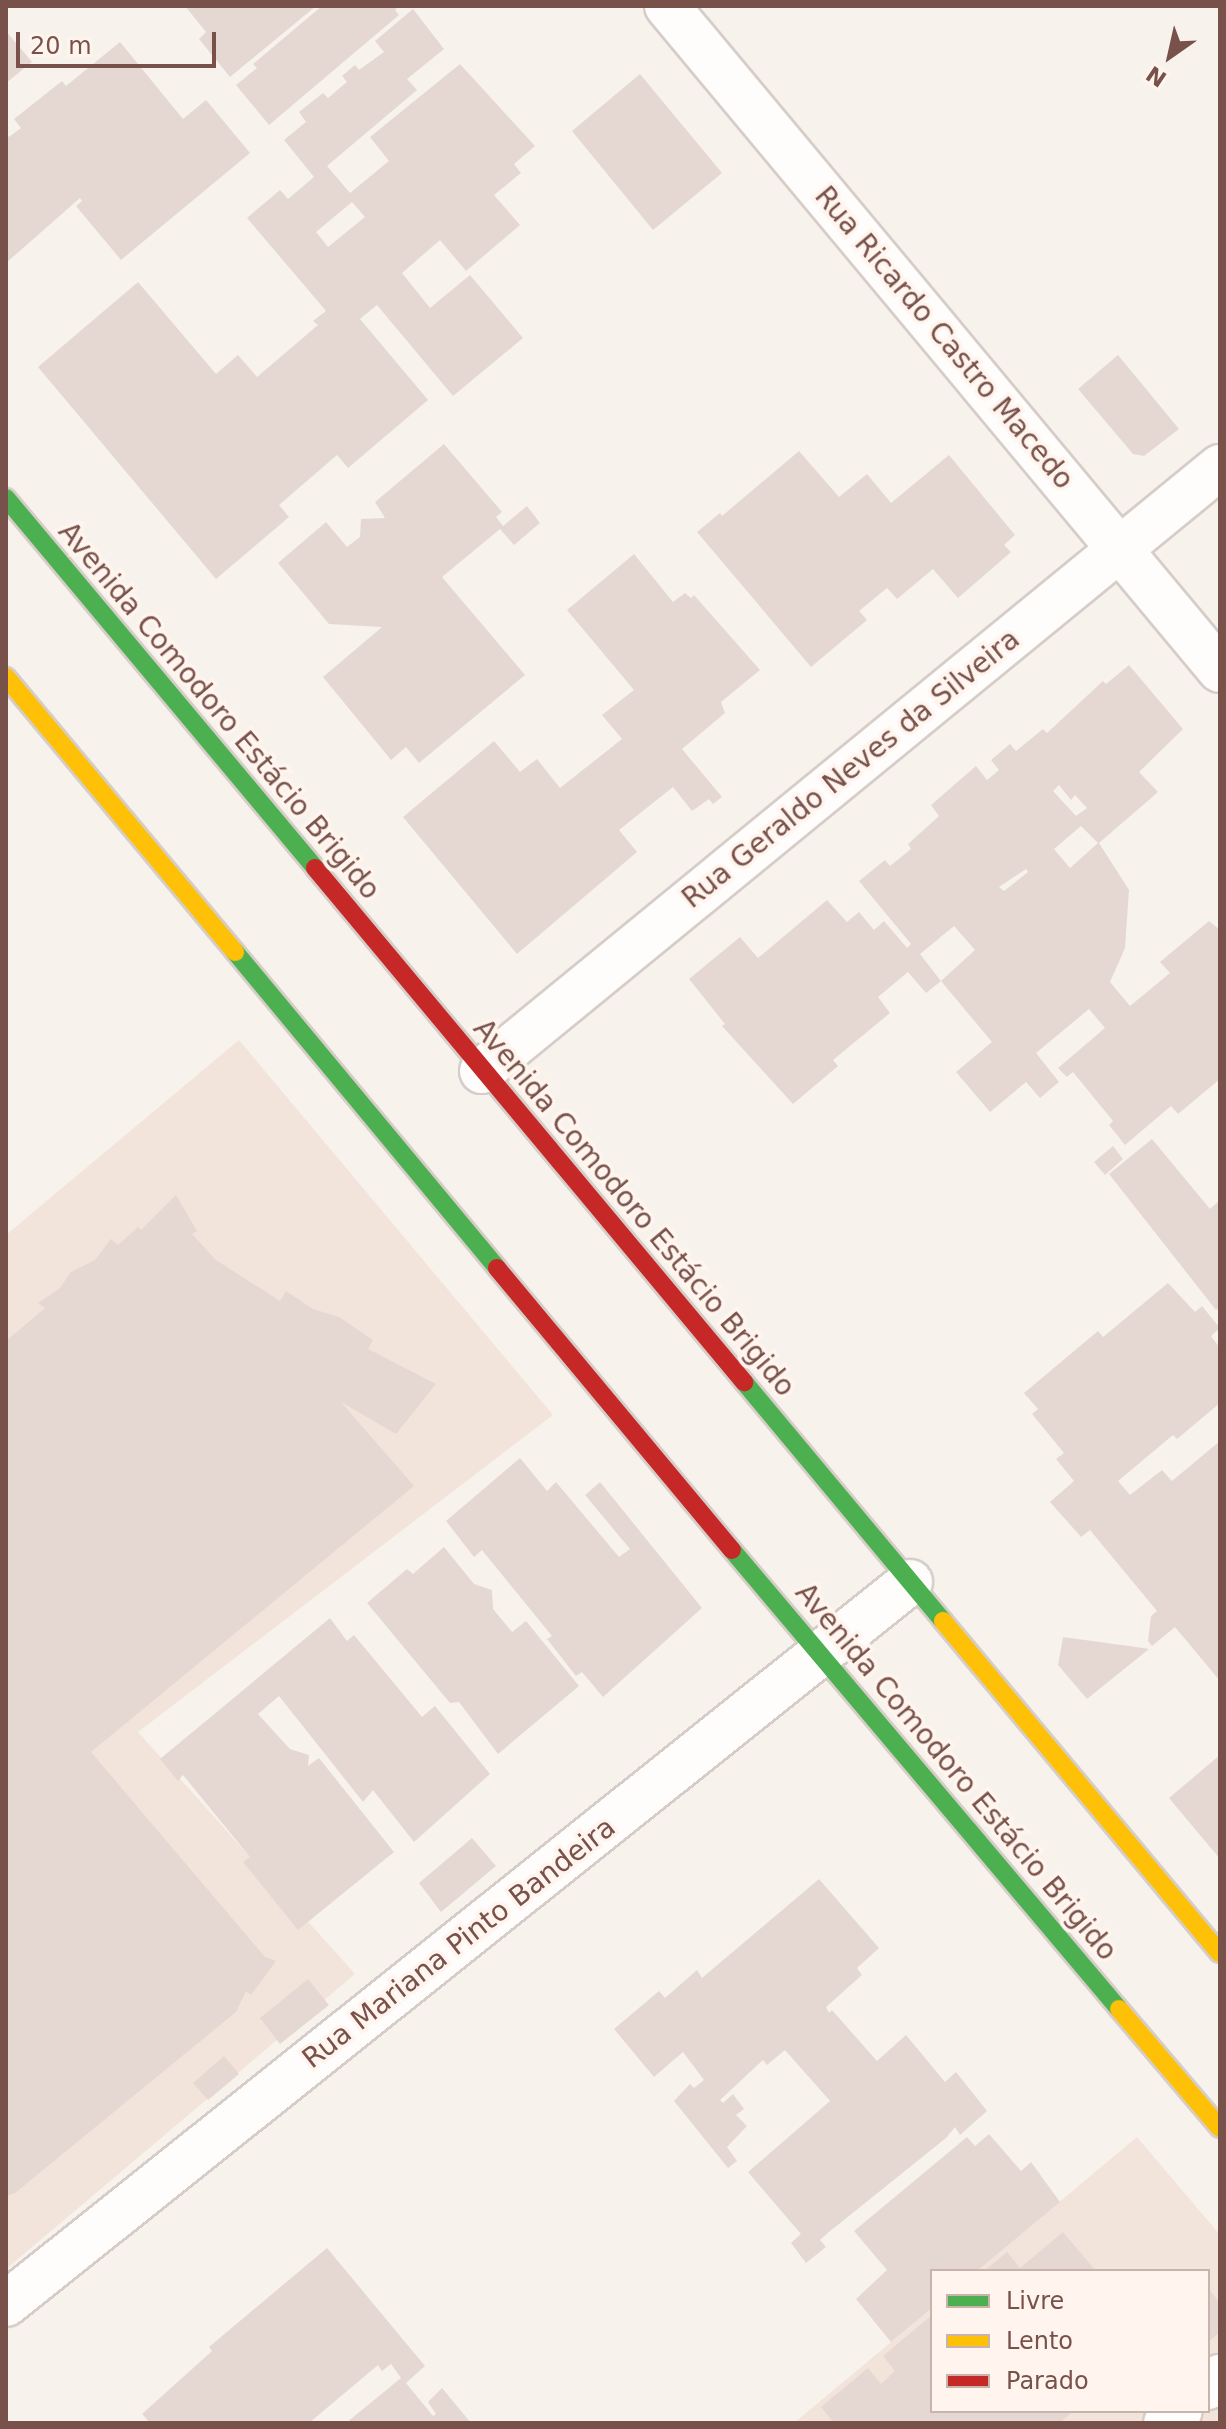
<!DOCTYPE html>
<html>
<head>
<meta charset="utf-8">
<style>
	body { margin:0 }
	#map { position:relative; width:1226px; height:2429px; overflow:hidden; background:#f8f2ec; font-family:"DejaVu Sans",sans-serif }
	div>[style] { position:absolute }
	.residential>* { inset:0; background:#f2e4da }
	.building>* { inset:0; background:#e5d8d3 }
	.roads { filter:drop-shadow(2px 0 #d6cdc8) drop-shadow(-2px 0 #d6cdc8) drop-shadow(0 2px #d6cdc8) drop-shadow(0 -2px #d6cdc8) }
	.street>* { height:44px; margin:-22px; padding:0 22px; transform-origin:22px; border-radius:22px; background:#fefdfc }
	.fast>* { height:18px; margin:-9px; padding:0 9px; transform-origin:9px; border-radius:9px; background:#4caf50 }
	.slow>* { height:18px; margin:-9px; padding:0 9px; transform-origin:9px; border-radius:9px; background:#ffc107 }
	.jam>* { height:18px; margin:-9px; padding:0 9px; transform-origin:9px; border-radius:9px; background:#c62828 }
	span { translate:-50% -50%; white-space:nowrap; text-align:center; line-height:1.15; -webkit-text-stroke:7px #fff5ee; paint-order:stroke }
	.street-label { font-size:28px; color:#78524a }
	.frame { position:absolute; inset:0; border:8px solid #78524a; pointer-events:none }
	.legend { position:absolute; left:930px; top:2269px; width:280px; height:144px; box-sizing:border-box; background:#fff5ee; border:2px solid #c9b4ac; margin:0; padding:10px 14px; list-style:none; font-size:24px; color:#78524a }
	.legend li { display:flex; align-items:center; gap:16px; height:40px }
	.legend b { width:40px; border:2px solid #c9b4ac }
	.north { position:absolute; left:1130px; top:16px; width:80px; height:80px; -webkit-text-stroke:6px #fff5ee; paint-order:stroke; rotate:214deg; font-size:22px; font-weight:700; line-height:32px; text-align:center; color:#78524a }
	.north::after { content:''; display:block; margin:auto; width:28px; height:36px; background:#78524a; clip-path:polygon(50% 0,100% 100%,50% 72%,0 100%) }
	.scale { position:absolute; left:16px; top:32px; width:200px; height:36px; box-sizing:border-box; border:4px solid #78524a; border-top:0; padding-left:10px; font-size:24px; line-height:28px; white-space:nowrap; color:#78524a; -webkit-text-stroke:6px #fff5ee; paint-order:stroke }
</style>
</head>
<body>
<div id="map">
	<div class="residential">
		<div style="clip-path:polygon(239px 1040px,553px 1415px,138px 1732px,355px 1974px,6px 2269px,6px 1235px)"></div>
		<div style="clip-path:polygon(1137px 2137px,1220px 2235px,1220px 2423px,794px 2423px,932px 2308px,932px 2411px,1208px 2411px,1208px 2271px,977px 2271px)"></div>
	</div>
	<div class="building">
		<div style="clip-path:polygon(185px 6px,316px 6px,230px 77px,199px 39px,206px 32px)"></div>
		<div style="clip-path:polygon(322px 6px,399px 6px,395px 10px,399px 15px,269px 125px,236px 85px,257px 68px,253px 64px)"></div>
		<div style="clip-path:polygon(evenodd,413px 9px,444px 49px,407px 79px,417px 90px,327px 166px,350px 193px,389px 161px,370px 137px,460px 64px,535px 146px,514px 164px,521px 173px,494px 195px,520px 225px,466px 271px,440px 240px,402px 273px,430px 308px,470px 275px,523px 338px,453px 396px,377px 305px,360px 319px,428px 400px,348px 468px,337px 455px,279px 505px,289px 517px,216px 579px,38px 367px,138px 282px,216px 374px,238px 355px,257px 377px,318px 325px,313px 321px,326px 311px,247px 218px,280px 190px,288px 199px,314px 177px,284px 140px,306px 122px,299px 112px,323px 93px,328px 98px,347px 82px,342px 76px,355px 65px,359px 70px,384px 52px,375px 41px,413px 9px,352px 202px,365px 217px,328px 247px,316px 232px,352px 202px)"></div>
		<div style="clip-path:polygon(6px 31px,32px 62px,6px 83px)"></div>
		<div style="clip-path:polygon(120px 42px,183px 119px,206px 100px,250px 153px,121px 260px,76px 206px,82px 201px,80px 198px,6px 263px,6px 133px,9px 137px,21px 128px,14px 119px,62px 81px,66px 86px)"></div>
		<div style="clip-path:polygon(640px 74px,722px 173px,653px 230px,572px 131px)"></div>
		<div style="clip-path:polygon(1118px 355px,1179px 429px,1144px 456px,1133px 454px,1078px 389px)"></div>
		<div style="clip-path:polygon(444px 444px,502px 512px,496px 517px,503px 526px,527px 506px,540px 523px,514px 545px,500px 529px,442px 577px,525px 675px,419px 763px,406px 747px,391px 760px,323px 677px,382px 627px,329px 624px,278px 563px,326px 522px,347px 547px,360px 537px,361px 519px,385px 518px,375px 502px)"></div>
		<div style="clip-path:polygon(799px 451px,839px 497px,867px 474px,891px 503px,949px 455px,1015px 535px,1004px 545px,1011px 552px,958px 598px,933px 569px,897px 599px,887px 588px,859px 611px,867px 620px,811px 667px,697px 532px,720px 513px,722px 516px)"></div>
		<div style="clip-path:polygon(634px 554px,673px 602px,685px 593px,691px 598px,694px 595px,760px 670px,721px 702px,725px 713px,682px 749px,722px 797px,713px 804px,709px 799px,692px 811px,673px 787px,619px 830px,637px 852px,517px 954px,403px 817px,494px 741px,520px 772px,537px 759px,560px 788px,622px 739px,602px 715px,634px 690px,567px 610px)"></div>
		<div style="clip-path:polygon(evenodd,1129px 665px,1183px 729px,1139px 772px,1158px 792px,1099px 843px,1129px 890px,1125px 948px,1110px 982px,1130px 1006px,1170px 973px,1160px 962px,1209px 921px,1220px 930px,1220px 1079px,1178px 1114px,1171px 1106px,1125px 1145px,1109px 1125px,1113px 1121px,1073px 1072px,1067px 1077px,1058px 1068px,1105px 1028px,1089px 1009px,1036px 1053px,1059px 1082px,1040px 1098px,1026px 1082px,990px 1112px,956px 1072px,992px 1042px,941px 981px,975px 950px,954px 926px,920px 954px,941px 981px,926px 993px,908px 972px,878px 997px,890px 1013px,833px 1060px,838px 1066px,793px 1104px,722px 1026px,725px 1024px,689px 979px,740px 937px,758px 958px,827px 900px,847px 922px,859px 912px,874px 930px,884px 921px,907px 948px,911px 944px,859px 881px,885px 860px,890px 866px,911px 849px,908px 844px,939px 816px,931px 805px,976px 766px,987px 780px,999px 770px,991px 760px,1010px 744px,1016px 751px,1043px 729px,1047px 733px,1103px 681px,1106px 684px,1129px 665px,1059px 785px,1071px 800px,1075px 795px,1087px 808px,1076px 816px,1053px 791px,1059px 785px,1129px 665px,1081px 826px,1098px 843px,1070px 868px,1054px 849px,1081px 826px,1129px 665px,1026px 869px,1028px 872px,1004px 891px,999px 887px,1026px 869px)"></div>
		<div style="clip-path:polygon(1152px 1139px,1210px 1209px,1220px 1200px,1220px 1307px,1216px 1310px,1109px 1174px)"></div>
		<div style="clip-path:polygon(1113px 1146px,1123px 1159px,1105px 1175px,1094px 1162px)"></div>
		<div style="clip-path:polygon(176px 1195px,197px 1231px,192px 1234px,216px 1260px,280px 1301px,286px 1291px,313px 1309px,339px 1317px,373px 1340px,368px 1349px,436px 1384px,396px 1434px,341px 1402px,414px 1486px,91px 1752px,265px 1957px,276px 1961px,251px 1995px,246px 1991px,236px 2012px,15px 2193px,6px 2196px,6px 1341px,45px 1308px,38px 1303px,59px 1289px,71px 1272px,95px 1260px,111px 1239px,118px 1245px,138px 1227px,141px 1230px)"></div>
		<div style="clip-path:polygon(1168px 1283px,1195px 1312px,1202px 1306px,1220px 1328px,1211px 1336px,1220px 1348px,1220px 1403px,1177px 1439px,1173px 1435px,1118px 1481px,1130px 1495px,1162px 1470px,1172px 1481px,1220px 1441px,1220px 1681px,1175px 1627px,1152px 1646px,1148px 1641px,1151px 1616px,1157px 1611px,1090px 1530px,1081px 1537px,1050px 1502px,1074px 1481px,1056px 1459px,1064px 1453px,1032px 1414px,1038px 1409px,1024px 1393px,1098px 1331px,1103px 1337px)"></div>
		<div style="clip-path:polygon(520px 1458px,547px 1491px,556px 1482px,619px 1557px,630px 1549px,585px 1495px,600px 1482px,702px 1608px,603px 1697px,582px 1672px,576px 1676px,547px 1639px,552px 1636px,482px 1550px,474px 1557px,446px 1521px)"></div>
		<div style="clip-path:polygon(444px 1547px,474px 1584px,492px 1590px,493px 1609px,512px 1632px,526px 1621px,579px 1686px,498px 1754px,459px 1702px,450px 1703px,367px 1603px,407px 1569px,413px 1574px)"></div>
		<div style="clip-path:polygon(330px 1618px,347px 1641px,354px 1635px,422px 1717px,435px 1706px,490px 1774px,414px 1842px,373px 1790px,363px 1802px,279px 1696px,258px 1714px,290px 1749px,309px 1755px,308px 1766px,319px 1758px,394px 1852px,298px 1930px,243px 1862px,250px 1857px,183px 1775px,178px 1781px,160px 1759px)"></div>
		<div style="clip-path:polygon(1063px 1637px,1143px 1648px,1149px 1649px,1087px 1699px,1058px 1665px)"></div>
		<div style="clip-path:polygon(1220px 1755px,1220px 1859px,1169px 1798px)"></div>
		<div style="clip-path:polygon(472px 1838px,496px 1866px,441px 1912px,419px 1883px)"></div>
		<div style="clip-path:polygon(819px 1879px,879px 1948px,857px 1968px,862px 1975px,826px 2007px,829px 2013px,832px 2010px,877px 2061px,906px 2035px,945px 2082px,956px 2072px,987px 2111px,960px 2135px,955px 2127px,946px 2138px,829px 2232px,820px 2240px,826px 2247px,806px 2263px,791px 2243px,801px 2234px,748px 2172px,830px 2101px,785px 2050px,767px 2065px,763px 2060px,720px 2100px,723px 2103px,733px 2094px,744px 2109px,736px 2115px,747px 2126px,727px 2147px,737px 2161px,728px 2168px,674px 2101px,690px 2084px,694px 2088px,704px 2080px,683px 2052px,654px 2077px,614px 2029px,659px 1991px,665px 1998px,697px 1970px,702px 1978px)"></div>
		<div style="clip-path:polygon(308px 1979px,329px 2005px,280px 2044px,260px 2018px)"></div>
		<div style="clip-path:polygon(224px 2056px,239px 2074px,208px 2100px,193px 2083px)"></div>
		<div style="clip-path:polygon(989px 2134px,1021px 2171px,1031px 2162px,1060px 2202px,977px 2271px,932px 2271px,932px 2308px,891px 2342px,856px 2299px,887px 2270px,854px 2231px,967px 2137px,975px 2146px)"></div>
		<div style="clip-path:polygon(1063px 2232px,1096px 2271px,984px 2271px,1007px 2252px,1020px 2268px)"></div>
		<div style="clip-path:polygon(327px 2248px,425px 2366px,406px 2383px,433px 2416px,436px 2414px,428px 2402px,442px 2388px,471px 2423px,346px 2423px,401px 2378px,391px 2364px,382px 2371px,378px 2365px,309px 2423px,150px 2423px,142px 2414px,212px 2351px,209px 2347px)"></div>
		<div style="clip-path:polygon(1208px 2288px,1220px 2303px,1220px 2332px,1208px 2342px)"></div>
		<div style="clip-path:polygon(932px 2315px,932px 2411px,1073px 2411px,1060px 2423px,834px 2423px,821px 2407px,868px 2368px,881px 2384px,895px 2371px,883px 2356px)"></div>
	</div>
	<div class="roads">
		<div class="street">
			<div style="left:667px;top:6px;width:864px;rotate:50.21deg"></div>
			<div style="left:482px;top:1071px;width:954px;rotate:-39.3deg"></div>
			<div style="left:6px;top:2304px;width:1157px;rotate:-38.61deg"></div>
			<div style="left:1208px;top:2387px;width:16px;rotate:-40deg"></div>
			<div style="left:1166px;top:2423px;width:18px;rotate:-41deg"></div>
		</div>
		<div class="fast">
			<div style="left:6px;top:498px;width:482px;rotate:50.1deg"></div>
			<div style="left:235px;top:952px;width:410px;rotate:50.3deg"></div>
			<div style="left:744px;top:1382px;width:311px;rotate:50.2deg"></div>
			<div style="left:732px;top:1550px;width:600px;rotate:49.86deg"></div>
		</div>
		<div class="slow">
			<div style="left:6px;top:677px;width:358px;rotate:50.2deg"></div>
			<div style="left:943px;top:1621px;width:432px;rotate:50.2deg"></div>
			<div style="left:1119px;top:2009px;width:156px;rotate:49.7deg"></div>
		</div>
		<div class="jam">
			<div style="left:315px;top:868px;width:670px;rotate:50.15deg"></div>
			<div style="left:497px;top:1268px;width:367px;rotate:50.2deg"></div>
		</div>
	</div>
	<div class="street-label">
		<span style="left:944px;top:338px;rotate:50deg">Rua Ricardo Castro Macedo</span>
		<span style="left:219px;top:711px;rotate:50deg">Avenida Comodoro Estácio Brigido</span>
		<span style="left:851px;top:769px;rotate:-39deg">Rua Geraldo Neves da Silveira</span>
		<span style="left:634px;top:1208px;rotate:50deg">Avenida Comodoro Estácio Brigido</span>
		<span style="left:956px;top:1772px;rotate:50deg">Avenida Comodoro Estácio Brigido</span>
		<span style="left:459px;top:1943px;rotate:-38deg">Rua Mariana Pinto Bandeira</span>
	</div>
	<div class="frame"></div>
	<ul class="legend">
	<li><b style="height:10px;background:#4caf50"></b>Livre</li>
	<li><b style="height:10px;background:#ffc107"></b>Lento</li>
	<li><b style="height:10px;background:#c62828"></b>Parado</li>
	</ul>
	<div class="north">N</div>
	<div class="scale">20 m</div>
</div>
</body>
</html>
